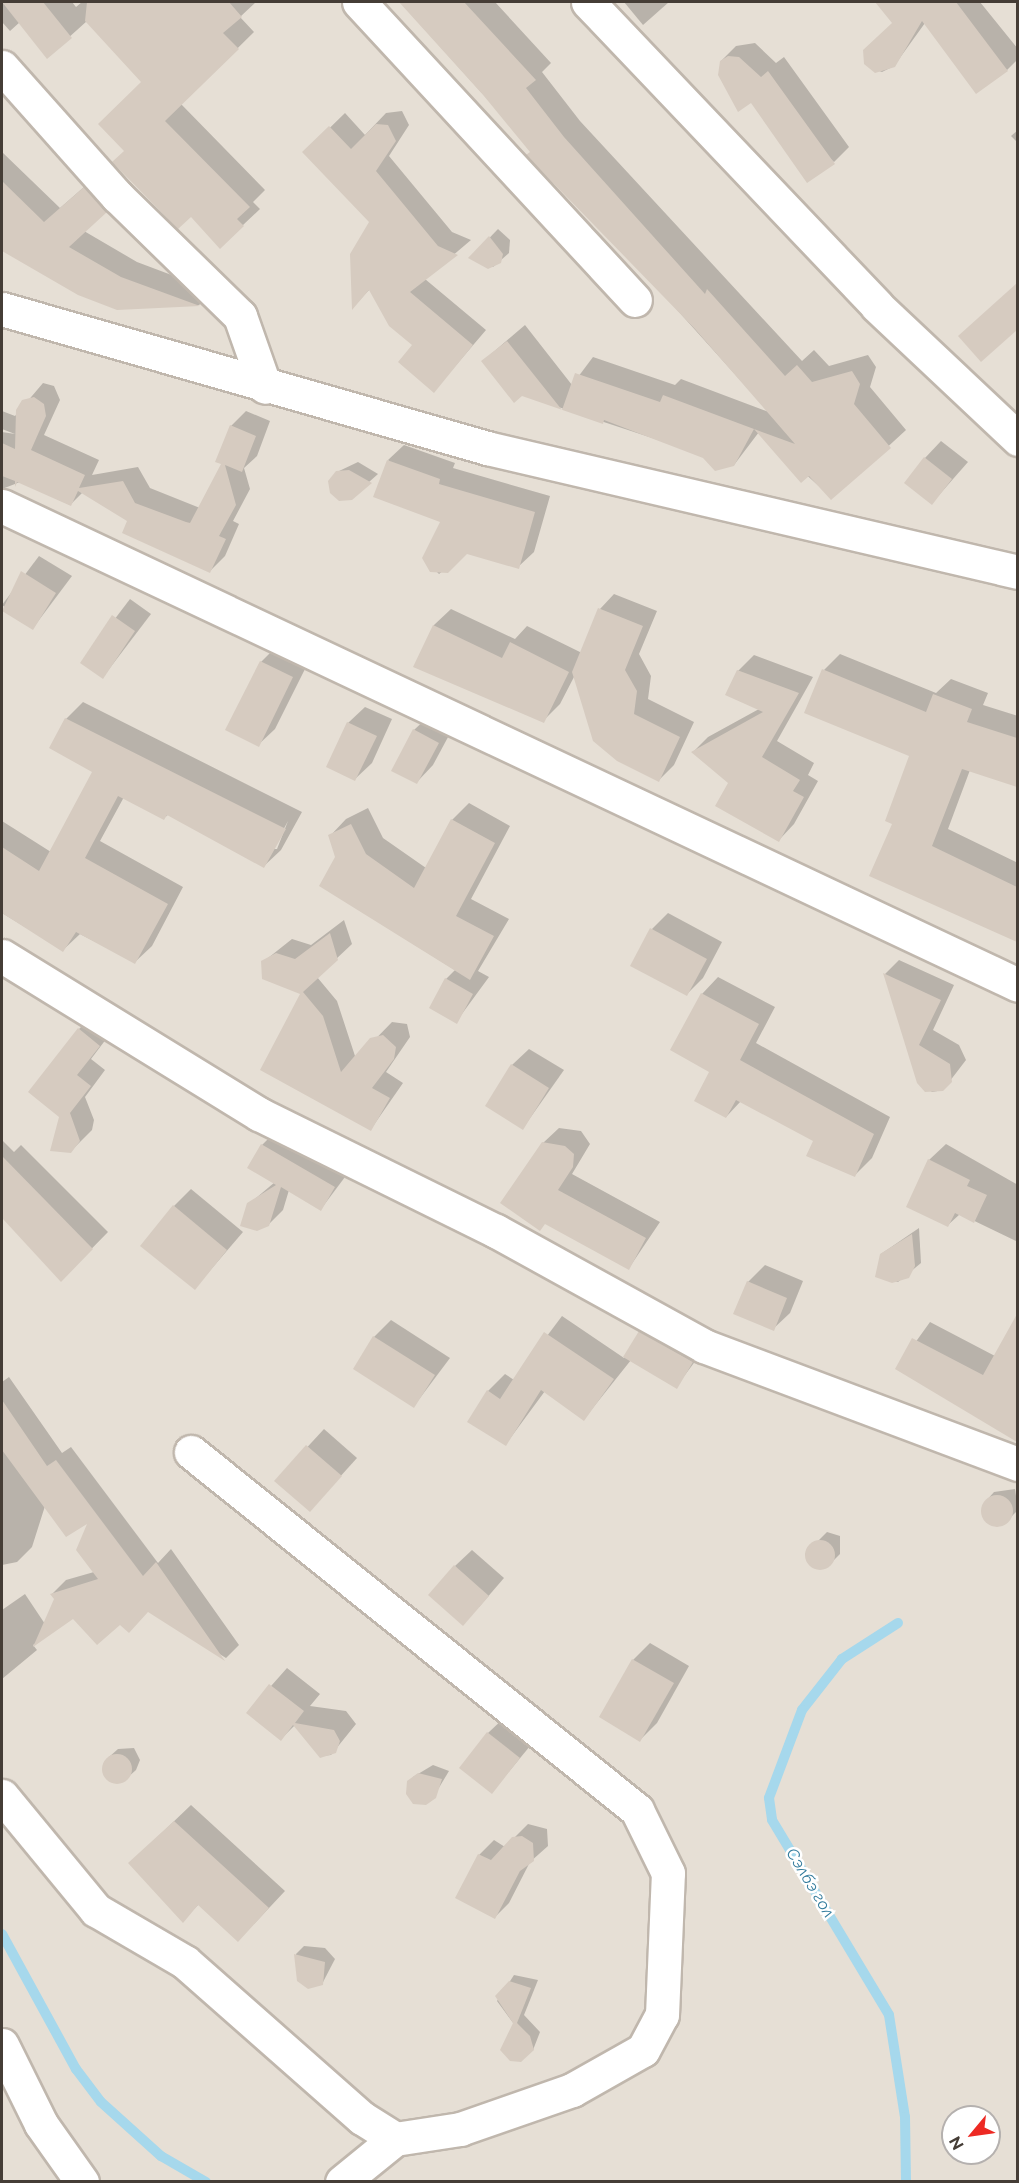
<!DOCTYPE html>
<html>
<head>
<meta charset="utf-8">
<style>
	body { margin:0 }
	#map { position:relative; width:1019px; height:2183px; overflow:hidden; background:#f2ede7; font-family:Raleway,sans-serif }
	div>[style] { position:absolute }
	.residential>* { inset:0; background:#e6dfd5 }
	.shadow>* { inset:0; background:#0003 }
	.stream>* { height:10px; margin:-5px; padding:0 5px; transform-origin:5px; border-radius:5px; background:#a6d8ec }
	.building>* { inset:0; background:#d6cbc0 }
	.round { border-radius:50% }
	.roads { filter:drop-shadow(2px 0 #c0b7ad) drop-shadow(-2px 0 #c0b7ad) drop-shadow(0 2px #c0b7ad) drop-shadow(0 -2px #c0b7ad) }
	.minor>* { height:33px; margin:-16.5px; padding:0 16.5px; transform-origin:16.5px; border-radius:16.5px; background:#fff }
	span { translate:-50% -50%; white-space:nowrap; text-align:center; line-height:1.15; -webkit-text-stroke:5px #fff; paint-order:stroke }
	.water-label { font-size:16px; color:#327b9c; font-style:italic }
	.frame { position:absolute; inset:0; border:3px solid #453d36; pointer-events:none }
	.north { position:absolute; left:941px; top:2105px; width:60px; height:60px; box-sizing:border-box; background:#fff; border:2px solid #b5b1af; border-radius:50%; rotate:241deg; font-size:16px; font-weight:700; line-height:24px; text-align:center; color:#453d36 }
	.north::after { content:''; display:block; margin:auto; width:21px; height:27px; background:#ed2923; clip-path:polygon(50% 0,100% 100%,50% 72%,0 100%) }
</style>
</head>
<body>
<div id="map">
	<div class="residential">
		<div style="clip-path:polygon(evenodd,2px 2px,1017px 2px,1017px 2181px,2px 2182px,2px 2px,953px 2117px,989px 2117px,989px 2153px,953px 2153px,953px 2117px)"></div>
	</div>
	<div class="shadow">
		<div style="clip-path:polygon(2px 2px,72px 2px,76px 7px,82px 2px,256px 2px,240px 17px,254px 32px,181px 104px,265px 190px,253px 202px,260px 209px,243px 225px,191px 215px,125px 150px,143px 82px,87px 21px,47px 57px,20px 22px,10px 31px,2px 22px)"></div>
		<div style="clip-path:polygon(400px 2px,495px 2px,551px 63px,542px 72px,580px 121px,802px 361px,814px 350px,829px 366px,868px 355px,876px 367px,870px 387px,906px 430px,832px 498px,759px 432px,734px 465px,522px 395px,483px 361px,525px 325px,572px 385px,593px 357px,675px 385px,681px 379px,769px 412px)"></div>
		<div style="clip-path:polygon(624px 2px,669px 2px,643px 25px)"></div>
		<div style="clip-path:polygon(877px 2px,980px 2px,1018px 49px,1018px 59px,1007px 70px,925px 23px,894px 66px,882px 72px,870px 68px,893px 22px)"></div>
		<div style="clip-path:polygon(755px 43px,776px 63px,784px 57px,849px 147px,834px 162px,721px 61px,736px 46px)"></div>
		<div style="clip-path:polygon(402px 111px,409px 125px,389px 156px,452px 232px,471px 240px,425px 279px,486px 330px,434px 391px,414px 345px,370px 289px,353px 307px,370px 222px,305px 152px,345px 113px,365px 135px,386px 113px)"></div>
		<div style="clip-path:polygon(1018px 130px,1018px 143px,1011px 136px)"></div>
		<div style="clip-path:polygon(2px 152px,60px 208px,100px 173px,121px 196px,84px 231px,137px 262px,214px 291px,199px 305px,117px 308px,13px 256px,2px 245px)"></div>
		<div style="clip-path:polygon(498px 229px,510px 240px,509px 253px,493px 267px,471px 257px)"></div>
		<div style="clip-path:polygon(43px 383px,54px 386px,60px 400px,44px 435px,99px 460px,92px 475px,138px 467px,150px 488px,200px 508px,223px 463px,231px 426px,246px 411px,270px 421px,257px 456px,244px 468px,250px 489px,233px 521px,239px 524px,225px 556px,210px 571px,83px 492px,70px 505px,20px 482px,2px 489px,2px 432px,15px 434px,2px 429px,2px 411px,15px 416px)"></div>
		<div style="clip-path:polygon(941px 441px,968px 462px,932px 503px,925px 458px)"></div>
		<div style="clip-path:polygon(404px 445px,455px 463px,453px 468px,550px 496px,534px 552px,518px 567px,466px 553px,439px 574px,423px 558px,443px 521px,388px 460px)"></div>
		<div style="clip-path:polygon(358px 462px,378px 474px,351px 498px,337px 472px)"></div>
		<div style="clip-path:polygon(39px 556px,72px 576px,33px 628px,2px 605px)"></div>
		<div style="clip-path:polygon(614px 594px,657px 611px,639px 654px,651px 676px,648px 699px,694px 722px,674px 765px,659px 780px,575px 675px,560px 704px,543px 721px,415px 667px,434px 625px,451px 609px,515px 639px,527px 626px,582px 653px,600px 609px)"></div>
		<div style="clip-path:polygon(130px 599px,151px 614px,103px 677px,82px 662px)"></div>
		<div style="clip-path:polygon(278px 645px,309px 661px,275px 729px,258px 745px,261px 662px)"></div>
		<div style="clip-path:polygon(840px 654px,936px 693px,951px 679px,988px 693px,983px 705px,1018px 716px,1018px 785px,970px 770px,948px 829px,1018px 863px,1018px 940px,871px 876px,894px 823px,911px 755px,824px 670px)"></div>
		<div style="clip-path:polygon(754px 655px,813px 677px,777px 741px,814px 763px,808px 775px,818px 781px,794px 824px,779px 840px,730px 782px,693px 752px,708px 737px,759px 709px,738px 671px)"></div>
		<div style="clip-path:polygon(evenodd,83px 702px,302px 812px,281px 850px,264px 866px,169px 814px,164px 818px,124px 797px,100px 841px,183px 887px,152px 946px,135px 962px,80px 934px,63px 950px,2px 913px,2px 821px,51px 852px,94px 771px,66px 719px,83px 702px,288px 821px,277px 849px,273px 849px,288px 821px)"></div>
		<div style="clip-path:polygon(365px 707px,392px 719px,372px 763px,355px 779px,348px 723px)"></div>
		<div style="clip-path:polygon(431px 714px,454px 726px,433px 765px,417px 782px,414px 730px)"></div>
		<div style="clip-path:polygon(469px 803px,510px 826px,471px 899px,509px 919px,478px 971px,489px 977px,456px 1022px,446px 979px,455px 970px,321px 886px,336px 857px,330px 836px,346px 819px,368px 808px,383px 838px,426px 868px,452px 820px)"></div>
		<div style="clip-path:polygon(668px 913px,722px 942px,703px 978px,686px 995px,652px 929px)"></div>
		<div style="clip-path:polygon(344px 920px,352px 944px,317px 977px,337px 1001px,356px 1059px,392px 1022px,407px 1024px,410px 1037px,386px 1072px,403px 1083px,371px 1129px,262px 1069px,303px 993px,263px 962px,292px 939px,311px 945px)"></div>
		<div style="clip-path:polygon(899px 960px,954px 985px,933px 1030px,959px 1045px,966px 1060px,943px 1090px,932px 1092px,918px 1082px,885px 974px)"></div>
		<div style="clip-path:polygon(718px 977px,775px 1007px,756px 1043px,890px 1117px,872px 1158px,855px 1175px,815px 1140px,741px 1101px,726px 1117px,711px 1071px,702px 994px)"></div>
		<div style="clip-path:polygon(94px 1014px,113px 1030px,91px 1059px,105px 1070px,85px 1097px,94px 1120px,92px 1130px,70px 1152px,61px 1116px,79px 1029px)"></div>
		<div style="clip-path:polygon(529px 1049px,564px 1070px,523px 1128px,512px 1065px)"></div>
		<div style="clip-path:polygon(559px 1128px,581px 1131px,590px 1144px,572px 1174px,660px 1222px,629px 1268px,546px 1223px,543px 1143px)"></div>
		<div style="clip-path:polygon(276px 1131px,348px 1173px,321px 1209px,289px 1190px,283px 1210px,268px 1225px,249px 1204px,275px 1182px,262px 1145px)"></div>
		<div style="clip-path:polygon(2px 1140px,14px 1152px,21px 1145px,108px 1232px,61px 1280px,2px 1216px)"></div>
		<div style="clip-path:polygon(946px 1144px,1018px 1185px,1018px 1242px,960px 1214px,948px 1225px,929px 1160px)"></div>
		<div style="clip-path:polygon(191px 1189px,243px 1232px,195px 1288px,174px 1206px)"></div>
		<div style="clip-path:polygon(919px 1228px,921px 1263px,898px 1282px,877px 1276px,881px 1254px)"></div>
		<div style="clip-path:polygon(765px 1265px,803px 1281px,790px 1313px,773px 1329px,748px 1282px)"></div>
		<div style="clip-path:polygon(562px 1316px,624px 1358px,657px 1316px,708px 1344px,676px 1387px,631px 1360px,584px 1419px,545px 1391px,506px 1444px,488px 1391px,505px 1374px,514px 1380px)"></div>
		<div style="clip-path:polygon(1018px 1317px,1018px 1440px,897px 1368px,930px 1322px,995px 1356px)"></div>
		<div style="clip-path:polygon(391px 1320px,450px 1358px,414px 1406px,374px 1337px)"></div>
		<div style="clip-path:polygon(9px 1377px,62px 1453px,71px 1447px,158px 1563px,171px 1549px,239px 1645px,226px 1658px,148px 1610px,120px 1623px,73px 1617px,33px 1645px,37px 1650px,2px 1679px,2px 1610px,25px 1594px,45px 1624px,56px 1599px,52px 1594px,66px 1580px,94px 1572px,91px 1521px,45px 1506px,32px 1547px,17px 1562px,2px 1565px,2px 1382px)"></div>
		<div style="clip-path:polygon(324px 1429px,357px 1458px,310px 1510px,276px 1481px)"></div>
		<div style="clip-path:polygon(1015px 1489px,1018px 1510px,1004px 1524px,989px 1523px,982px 1510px,986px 1501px,994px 1492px)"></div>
		<div style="clip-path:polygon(827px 1532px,840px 1536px,840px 1554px,826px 1568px,812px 1566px,805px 1554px)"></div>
		<div style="clip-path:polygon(472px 1550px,504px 1578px,479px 1607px,455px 1566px)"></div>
		<div style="clip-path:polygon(650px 1643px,689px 1666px,657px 1723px,640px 1740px,633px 1660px)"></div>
		<div style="clip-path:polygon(287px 1668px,320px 1694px,310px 1706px,346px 1711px,356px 1724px,331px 1755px,321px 1756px,295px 1725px,281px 1739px,248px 1712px)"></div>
		<div style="clip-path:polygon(505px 1717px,535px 1740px,492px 1792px,488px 1733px)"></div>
		<div style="clip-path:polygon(134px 1748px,140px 1760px,136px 1770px,127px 1778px,110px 1781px,104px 1769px,109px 1757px,118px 1749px)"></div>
		<div style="clip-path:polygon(433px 1765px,449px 1771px,431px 1801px,413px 1777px)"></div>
		<div style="clip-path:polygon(191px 1805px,285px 1891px,254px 1924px,199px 1904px,183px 1920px,147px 1847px)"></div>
		<div style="clip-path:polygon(528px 1824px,547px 1829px,548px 1846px,530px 1862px,509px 1903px,495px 1917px,479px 1855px,494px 1840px,505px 1847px)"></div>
		<div style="clip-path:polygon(304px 1946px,325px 1948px,335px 1959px,322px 1984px,297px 1975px,296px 1954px)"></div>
		<div style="clip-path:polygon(514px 1975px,538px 1980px,524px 2015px,540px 2032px,533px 2050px,497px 2001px)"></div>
	</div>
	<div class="stream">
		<div style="left:898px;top:1623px;width:67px;rotate:147.3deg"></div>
		<div style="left:842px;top:1659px;width:65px;rotate:128.1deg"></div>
		<div style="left:802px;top:1710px;width:94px;rotate:110.6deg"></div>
		<div style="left:769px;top:1798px;width:22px;rotate:82deg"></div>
		<div style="left:772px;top:1820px;width:227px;rotate:59deg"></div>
		<div style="left:889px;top:2015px;width:103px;rotate:81.1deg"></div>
		<div style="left:905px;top:2117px;width:65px;rotate:89.1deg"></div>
		<div style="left:2px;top:1934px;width:154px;rotate:61.3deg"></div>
		<div style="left:76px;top:2069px;width:41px;rotate:52.9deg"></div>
		<div style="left:101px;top:2102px;width:81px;rotate:42deg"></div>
		<div style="left:161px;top:2156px;width:52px;rotate:30deg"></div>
	</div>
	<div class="building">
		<div style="clip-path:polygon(2px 2px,43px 2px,72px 38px,47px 59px)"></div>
		<div style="clip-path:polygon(87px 2px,229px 2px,242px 17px,223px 33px,239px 49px,165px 121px,250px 207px,237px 219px,244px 226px,220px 249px,191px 217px,178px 229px,112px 162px,124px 151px,98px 124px,141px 82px,85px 21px)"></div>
		<div style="clip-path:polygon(399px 2px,464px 2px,536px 80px,526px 88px,564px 137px,705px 294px,707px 289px,785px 376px,797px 365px,812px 382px,852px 371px,860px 384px,854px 404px,891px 448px,831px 500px,809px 476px,801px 483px,754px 429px,795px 444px,695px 329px,526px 155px,530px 152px,484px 96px)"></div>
		<div style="clip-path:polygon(875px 2px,956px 2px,1008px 71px,976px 94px,922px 21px,895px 67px,875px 73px,864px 64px,863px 50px,892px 23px)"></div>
		<div style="clip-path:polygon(728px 56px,739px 57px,761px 77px,768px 71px,835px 164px,807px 183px,751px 103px,738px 112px,718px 75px,720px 61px)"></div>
		<div style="clip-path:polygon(376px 124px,388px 125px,396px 141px,376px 171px,438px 246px,458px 255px,410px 292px,473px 345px,434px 393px,398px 362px,412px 345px,389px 326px,369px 290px,352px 310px,350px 254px,369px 222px,302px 152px,329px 126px,351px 149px)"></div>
		<div style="clip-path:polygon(2px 181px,44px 222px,84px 187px,107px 212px,69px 247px,121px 277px,200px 306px,117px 310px,78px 295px,2px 251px)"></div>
		<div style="clip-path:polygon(489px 236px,503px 254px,501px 263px,488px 269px,468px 258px)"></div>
		<div style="clip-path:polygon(1017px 283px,1017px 330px,981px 362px,958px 336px)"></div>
		<div style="clip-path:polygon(507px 341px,562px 410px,575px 373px,660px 402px,663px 395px,754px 429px,734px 466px,715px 471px,703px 458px,604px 420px,603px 424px,522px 396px,514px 403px,481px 361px)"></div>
		<div style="clip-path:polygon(34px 397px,44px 404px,46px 416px,31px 450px,85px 475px,79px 488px,123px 481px,135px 503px,186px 522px,190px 523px,221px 464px,215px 462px,230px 425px,256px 436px,242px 472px,225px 465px,236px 505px,219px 536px,226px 539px,210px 573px,122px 533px,127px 521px,78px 491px,71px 506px,17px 482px,15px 487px,15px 481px,2px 476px,2px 443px,15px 449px,16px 410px,22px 400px)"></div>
		<div style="clip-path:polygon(924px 457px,952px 479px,932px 505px,904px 483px)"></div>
		<div style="clip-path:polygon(387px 460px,440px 479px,439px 484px,535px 512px,519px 569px,467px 554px,448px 573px,430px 572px,422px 558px,440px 522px,373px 497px)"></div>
		<div style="clip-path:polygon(349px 470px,372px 483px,352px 500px,339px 501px,330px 493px,328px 481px,336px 471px)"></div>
		<div style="clip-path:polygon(21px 571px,56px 593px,33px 630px,2px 611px)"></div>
		<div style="clip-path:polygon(598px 608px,643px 626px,625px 670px,637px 691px,634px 714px,680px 737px,659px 782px,617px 761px,593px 741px,572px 672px)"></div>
		<div style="clip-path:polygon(112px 615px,135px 631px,103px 679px,80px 663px)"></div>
		<div style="clip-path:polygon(433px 625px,502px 658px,510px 642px,569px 672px,544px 723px,413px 667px)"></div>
		<div style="clip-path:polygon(260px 661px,293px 677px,259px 747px,225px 730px)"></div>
		<div style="clip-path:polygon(822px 669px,926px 712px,933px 694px,972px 709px,967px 722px,1017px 738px,1017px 787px,962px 769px,932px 846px,1017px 887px,1017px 942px,869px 876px,892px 824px,885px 821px,909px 756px,804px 713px)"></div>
		<div style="clip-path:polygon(737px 670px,799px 693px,762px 757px,800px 780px,793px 791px,804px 797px,779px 842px,715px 806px,728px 783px,691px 752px,763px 712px,725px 695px)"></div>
		<div style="clip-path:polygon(65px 718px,286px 829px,264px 868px,167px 815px,164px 820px,118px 796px,85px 858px,168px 904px,135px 964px,76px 932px,63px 952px,2px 913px,2px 847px,39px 871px,92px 772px,49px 748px)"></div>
		<div style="clip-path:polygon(347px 722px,377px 736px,355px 781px,326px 767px)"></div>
		<div style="clip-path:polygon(413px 729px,439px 743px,417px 784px,391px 771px)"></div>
		<div style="clip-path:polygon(451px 819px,495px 843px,456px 916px,494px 936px,470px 980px,319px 886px,335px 857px,328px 835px,351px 824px,366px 854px,414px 888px)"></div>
		<div style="clip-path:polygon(650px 928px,707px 959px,687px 996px,630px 966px)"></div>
		<div style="clip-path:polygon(330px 933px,338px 960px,303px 992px,323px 1016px,341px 1072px,370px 1038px,383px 1035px,396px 1047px,394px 1059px,372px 1088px,390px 1098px,371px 1131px,260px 1070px,300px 994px,262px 979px,261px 961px,276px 953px,295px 959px)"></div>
		<div style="clip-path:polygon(883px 973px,941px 1000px,919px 1045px,950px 1064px,952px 1082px,943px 1091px,925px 1092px,917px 1083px)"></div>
		<div style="clip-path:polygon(445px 978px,473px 994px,457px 1024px,429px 1008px)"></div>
		<div style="clip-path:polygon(701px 993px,759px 1024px,740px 1060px,874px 1134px,855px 1177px,806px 1156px,813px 1141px,736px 1100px,726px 1118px,694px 1101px,709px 1072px,670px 1050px)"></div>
		<div style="clip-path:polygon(78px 1028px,100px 1046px,77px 1075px,91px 1086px,70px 1113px,80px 1141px,71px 1153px,50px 1151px,59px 1117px,28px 1092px)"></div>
		<div style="clip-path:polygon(511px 1064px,549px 1088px,523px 1130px,485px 1106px)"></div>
		<div style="clip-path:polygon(542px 1142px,565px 1146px,574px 1154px,573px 1167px,558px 1190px,646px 1238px,629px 1270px,545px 1224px,540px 1231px,500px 1203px)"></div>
		<div style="clip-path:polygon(261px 1144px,335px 1187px,321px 1211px,281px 1187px,269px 1226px,257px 1231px,240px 1226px,247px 1203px,276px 1185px,247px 1168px)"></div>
		<div style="clip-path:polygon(2px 1156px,93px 1249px,61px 1282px,2px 1218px)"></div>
		<div style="clip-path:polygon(928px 1159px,970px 1180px,967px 1186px,987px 1195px,974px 1223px,955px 1213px,948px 1227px,906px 1207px)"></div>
		<div style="clip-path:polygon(173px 1205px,227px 1250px,195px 1290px,140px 1246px)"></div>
		<div style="clip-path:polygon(912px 1234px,915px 1266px,909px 1278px,892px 1283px,875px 1277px,880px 1254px)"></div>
		<div style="clip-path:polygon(747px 1281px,787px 1298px,774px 1331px,733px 1314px)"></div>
		<div style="clip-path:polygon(1017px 1314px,1017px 1442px,895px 1369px,912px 1338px,983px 1375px)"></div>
		<div style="clip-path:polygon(639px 1331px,693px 1362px,677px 1389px,623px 1357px)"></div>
		<div style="clip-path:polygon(544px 1332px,614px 1379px,584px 1421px,541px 1390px,506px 1446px,467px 1422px,487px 1390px,500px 1399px)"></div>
		<div style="clip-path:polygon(373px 1336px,435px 1375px,414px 1408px,353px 1369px)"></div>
		<div style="clip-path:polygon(2px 1400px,47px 1466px,56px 1460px,143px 1576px,156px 1562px,225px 1661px,148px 1612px,129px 1633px,120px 1625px,97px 1645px,73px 1619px,33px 1647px,54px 1599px,50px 1594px,98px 1579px,76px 1550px,87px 1524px,66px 1537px,2px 1450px)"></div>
		<div style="clip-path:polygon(306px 1445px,342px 1476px,310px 1512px,274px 1481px)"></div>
		<div class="round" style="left:981px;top:1495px;width:32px;height:32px"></div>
		<div class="round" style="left:805px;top:1540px;width:30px;height:30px"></div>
		<div style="clip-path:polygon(454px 1565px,489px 1596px,463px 1626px,428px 1595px)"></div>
		<div style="clip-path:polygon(632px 1659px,674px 1683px,640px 1742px,599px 1717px)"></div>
		<div style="clip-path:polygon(269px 1684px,304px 1711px,295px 1723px,334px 1730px,340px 1741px,336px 1753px,320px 1758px,293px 1725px,281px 1741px,246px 1713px)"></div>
		<div style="clip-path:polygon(487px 1732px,520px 1758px,492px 1794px,459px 1768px)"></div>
		<div class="round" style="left:102px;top:1754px;width:30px;height:30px"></div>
		<div style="clip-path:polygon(418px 1773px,442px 1779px,436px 1798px,426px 1805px,413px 1804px,406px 1794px,407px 1781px)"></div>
		<div style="clip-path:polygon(174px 1821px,269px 1908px,238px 1942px,198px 1905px,183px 1923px,128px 1863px)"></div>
		<div style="clip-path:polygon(522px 1836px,533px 1843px,534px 1861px,520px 1871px,495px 1919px,455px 1898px,478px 1854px,491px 1860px,512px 1837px)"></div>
		<div style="clip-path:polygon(294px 1954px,325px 1962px,323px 1985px,308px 1989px,297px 1981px)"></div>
		<div style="clip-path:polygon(509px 1981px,531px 1988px,517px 2023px,530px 2036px,534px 2050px,521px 2062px,510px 2061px,500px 2050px,513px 2023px,495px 1996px)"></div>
	</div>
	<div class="roads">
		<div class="minor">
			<div style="left:359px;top:2px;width:406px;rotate:47.2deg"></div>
			<div style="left:588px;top:2px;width:419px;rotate:46.4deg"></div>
			<div style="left:877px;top:306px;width:194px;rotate:43.3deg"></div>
			<div style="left:2px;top:67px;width:173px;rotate:48.3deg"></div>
			<div style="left:117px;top:196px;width:172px;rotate:44.3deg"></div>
			<div style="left:240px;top:316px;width:75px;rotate:70.6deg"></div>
			<div style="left:2px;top:309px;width:505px;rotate:15.99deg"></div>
			<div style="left:487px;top:448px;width:545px;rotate:13.14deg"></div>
			<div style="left:2px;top:506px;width:1123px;rotate:25.24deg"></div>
			<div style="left:2px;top:956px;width:302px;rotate:31.6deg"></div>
			<div style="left:259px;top:1114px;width:264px;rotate:26.3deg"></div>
			<div style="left:496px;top:1231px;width:238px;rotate:28.9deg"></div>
			<div style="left:704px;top:1346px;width:335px;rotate:20.6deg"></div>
			<div style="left:2px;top:1796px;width:148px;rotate:50.5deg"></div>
			<div style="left:96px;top:1910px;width:103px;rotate:30.3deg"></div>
			<div style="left:185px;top:1962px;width:236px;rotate:41.4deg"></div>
			<div style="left:362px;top:2118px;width:39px;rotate:32deg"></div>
			<div style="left:395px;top:2139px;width:66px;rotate:-8.7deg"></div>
			<div style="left:460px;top:2129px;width:119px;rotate:-19.2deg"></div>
			<div style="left:572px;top:2090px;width:81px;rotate:-29.4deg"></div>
			<div style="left:643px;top:2050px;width:40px;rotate:-62deg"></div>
			<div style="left:662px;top:2015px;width:142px;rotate:-87.6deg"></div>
			<div style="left:668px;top:1873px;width:70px;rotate:-116.2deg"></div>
			<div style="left:637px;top:1810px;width:572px;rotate:-141.25deg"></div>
			<div style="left:2px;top:2045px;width:88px;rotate:63.7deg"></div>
			<div style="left:41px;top:2124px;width:71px;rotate:54.7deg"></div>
			<div style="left:342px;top:2182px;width:68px;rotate:-39.1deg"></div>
		</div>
	</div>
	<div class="water-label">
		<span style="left:810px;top:1883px;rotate:59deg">Сэлбэ гол</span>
	</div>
	<div class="frame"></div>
	<div class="north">N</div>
</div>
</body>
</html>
